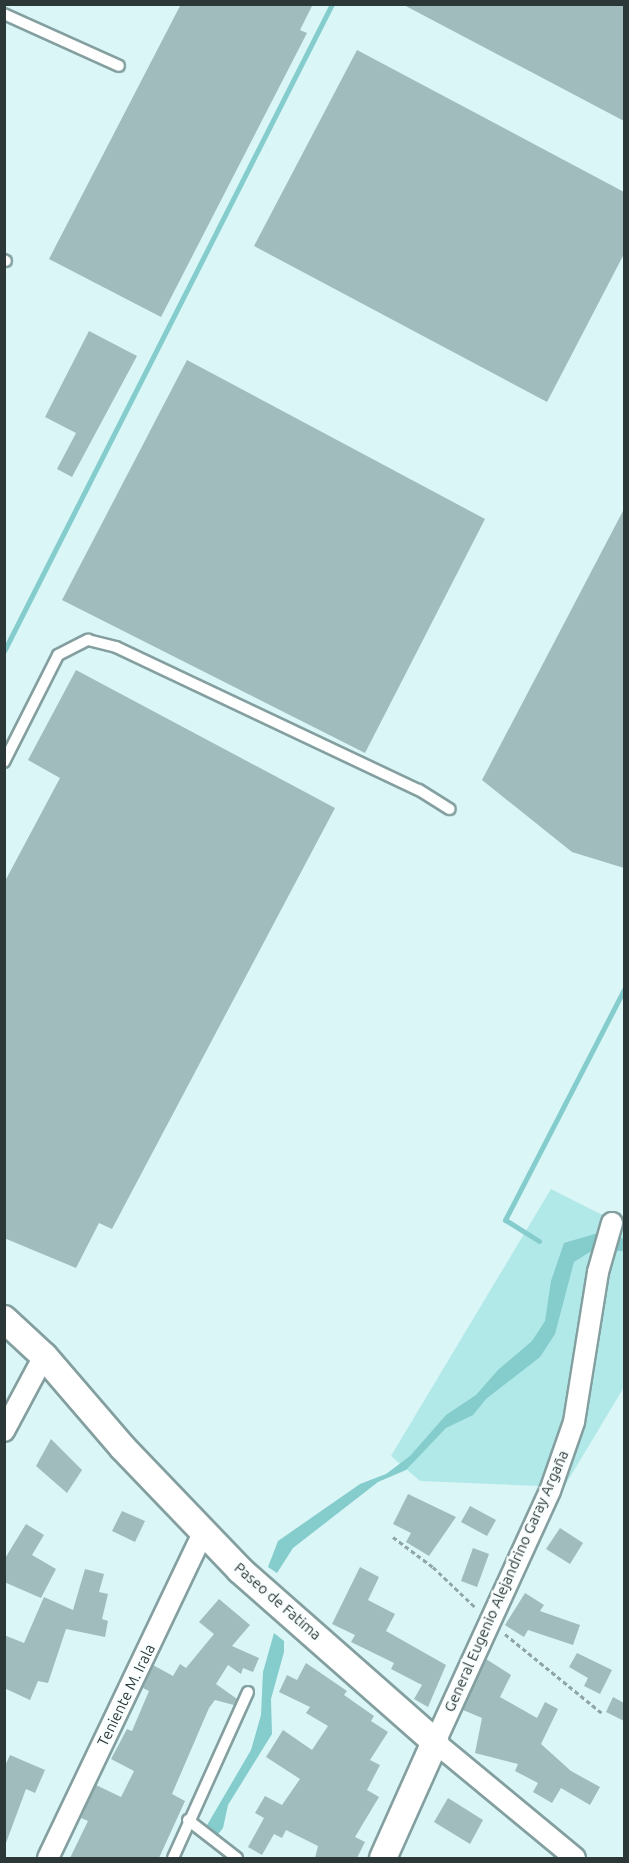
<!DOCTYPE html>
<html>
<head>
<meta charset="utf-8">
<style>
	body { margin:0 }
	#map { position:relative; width:629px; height:1863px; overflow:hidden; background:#daf6f7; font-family:Ubuntu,sans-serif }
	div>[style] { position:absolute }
	.green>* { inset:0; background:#b1e8e8 }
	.water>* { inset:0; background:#85cccd }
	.stream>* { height:5px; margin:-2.5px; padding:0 2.5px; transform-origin:2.5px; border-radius:2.5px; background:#85cccd }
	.building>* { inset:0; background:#a1bcbc }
	.path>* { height:3px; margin-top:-1.5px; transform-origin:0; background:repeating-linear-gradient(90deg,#90a5a6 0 4.5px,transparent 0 7.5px) }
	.roads { filter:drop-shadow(2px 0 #849f9f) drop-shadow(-2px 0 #849f9f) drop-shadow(0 2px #849f9f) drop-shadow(0 -2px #849f9f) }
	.service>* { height:10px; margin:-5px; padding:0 5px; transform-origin:5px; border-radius:5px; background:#fff }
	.minor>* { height:20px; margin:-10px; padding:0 10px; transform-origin:10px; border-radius:10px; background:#fff }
	.tertiary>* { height:26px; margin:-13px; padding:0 13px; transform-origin:13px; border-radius:13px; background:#fff }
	span { translate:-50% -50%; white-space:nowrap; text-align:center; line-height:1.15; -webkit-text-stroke:4.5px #f9fefe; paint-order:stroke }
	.street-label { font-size:15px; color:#2c3738 }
	.frame { position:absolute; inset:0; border:6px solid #2c3738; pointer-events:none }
</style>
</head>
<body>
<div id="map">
	<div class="green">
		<div style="clip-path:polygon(551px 1189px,624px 1226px,624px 1387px,564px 1487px,420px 1481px,391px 1456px)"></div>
	</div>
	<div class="water">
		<div style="clip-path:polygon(605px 1231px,624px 1239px,624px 1251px,593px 1250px,574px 1262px,555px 1334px,540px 1357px,486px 1399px,473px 1415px,446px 1428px,406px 1470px,378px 1482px,293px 1548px,277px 1573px,268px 1567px,278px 1541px,360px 1484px,386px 1474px,410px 1456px,446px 1415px,476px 1395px,498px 1370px,532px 1341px,545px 1321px,551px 1281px,564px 1243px)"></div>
		<div style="clip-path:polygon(274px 1633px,284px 1641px,284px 1652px,271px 1699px,272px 1734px,228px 1805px,223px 1828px,215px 1838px,203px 1832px,251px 1750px,261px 1715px,263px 1672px)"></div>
	</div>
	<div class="stream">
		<div style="left:4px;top:651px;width:725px;rotate:-63.12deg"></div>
		<div style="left:539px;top:1241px;width:40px;rotate:-148deg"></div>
		<div style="left:505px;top:1220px;width:260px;rotate:-62.7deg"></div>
	</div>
	<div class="building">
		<div style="clip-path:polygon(181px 4px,313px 4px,300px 30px,307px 33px,161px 317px,49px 259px)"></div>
		<div style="clip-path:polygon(402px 4px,624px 4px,624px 121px)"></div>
		<div style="clip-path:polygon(357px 50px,624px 192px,624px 254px,547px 402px,254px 246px)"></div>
		<div style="clip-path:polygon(89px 331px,137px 356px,72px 477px,57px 469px,76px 433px,45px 417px)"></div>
		<div style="clip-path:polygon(187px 360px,485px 519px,365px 753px,62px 600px)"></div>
		<div style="clip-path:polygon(624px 509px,624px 868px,572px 852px,482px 780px)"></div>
		<div style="clip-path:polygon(76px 670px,335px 808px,112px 1229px,99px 1223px,76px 1268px,4px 1238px,4px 883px,60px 778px,28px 760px)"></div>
		<div style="clip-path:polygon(51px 1439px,82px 1470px,67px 1493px,36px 1466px)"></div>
		<div style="clip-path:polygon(408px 1494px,456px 1517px,429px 1556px,406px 1542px,411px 1533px,393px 1524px)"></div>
		<div style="clip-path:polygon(470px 1506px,496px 1520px,487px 1536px,461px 1522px)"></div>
		<div style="clip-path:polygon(122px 1511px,145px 1521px,135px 1542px,112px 1531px)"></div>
		<div style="clip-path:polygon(26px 1524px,44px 1535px,32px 1555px,56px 1569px,41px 1598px,4px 1582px,4px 1560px)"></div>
		<div style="clip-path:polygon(560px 1528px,583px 1543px,570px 1564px,546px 1549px)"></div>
		<div style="clip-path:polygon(473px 1548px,489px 1554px,477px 1587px,461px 1581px)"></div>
		<div style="clip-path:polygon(360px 1567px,379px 1577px,368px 1600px,395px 1614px,386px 1631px,446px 1665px,428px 1707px,414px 1699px,422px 1685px,391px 1669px,394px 1663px,351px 1642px,355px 1635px,332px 1624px)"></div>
		<div style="clip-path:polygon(85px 1569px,104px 1574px,99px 1592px,108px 1594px,102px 1619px,108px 1621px,105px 1637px,66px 1629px,48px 1683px,38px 1681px,30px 1700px,4px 1688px,4px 1635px,24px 1643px,44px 1597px,73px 1610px)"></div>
		<div style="clip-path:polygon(525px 1593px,544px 1605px,540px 1611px,580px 1625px,573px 1645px,528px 1630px,524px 1637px,505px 1625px)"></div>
		<div style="clip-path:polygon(219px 1599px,250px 1625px,232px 1646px,259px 1658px,253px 1672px,243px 1668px,241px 1674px,228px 1665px,216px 1684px,237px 1699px,234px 1705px,215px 1700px,209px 1708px,172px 1794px,185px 1801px,159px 1858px,70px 1858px,88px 1821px,81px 1818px,96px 1785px,121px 1797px,134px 1771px,111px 1759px,127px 1729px,132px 1731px,149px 1691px,143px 1688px,153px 1665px,173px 1676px,180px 1664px,186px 1668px,214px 1634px,199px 1622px)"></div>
		<div style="clip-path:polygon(577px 1653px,612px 1670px,600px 1694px,584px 1686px,588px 1678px,569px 1667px)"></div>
		<div style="clip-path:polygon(486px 1659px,511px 1675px,500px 1697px,537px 1718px,545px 1702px,558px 1709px,541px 1744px,571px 1771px,600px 1787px,590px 1805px,561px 1788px,552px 1803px,533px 1792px,538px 1783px,515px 1771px,518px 1764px,475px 1753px,482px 1718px,463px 1710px)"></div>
		<div style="clip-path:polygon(306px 1663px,347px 1691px,344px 1695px,374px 1716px,371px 1721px,388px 1732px,370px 1760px,380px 1765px,367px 1790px,379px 1797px,355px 1837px,365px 1842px,357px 1858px,315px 1858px,318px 1846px,286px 1830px,282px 1838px,274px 1834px,262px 1855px,248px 1847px,264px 1818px,255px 1813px,265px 1796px,282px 1805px,300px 1779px,266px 1757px,283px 1730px,312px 1750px,328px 1726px,306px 1713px,310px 1707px,279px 1692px,287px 1675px,297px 1680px)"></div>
		<div style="clip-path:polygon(613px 1697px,624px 1703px,624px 1721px,606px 1712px)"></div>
		<div style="clip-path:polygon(10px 1755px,45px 1770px,35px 1793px,26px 1789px,6px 1843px,4px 1768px)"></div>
		<div style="clip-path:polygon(448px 1798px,483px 1820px,470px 1844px,434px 1822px)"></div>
	</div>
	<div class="path">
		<div style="left:393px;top:1537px;width:50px;rotate:36.9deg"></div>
		<div style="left:433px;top:1567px;width:58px;rotate:43.6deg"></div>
		<div style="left:505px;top:1634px;width:125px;rotate:39.2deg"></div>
	</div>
	<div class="roads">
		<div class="service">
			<div style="left:4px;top:14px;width:126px;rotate:24.3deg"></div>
			<div style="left:4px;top:260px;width:2px;rotate:27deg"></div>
			<div style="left:4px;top:762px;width:120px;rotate:-63.2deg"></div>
			<div style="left:58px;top:655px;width:34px;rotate:-27deg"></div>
			<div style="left:88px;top:640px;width:29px;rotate:14deg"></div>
			<div style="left:116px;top:647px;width:335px;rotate:25.3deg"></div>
			<div style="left:419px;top:790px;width:36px;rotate:32deg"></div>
			<div style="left:188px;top:1820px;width:62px;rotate:37.8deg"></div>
			<div style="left:173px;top:1858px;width:182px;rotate:-65.7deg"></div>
		</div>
		<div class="minor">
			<div style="left:4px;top:1431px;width:85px;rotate:-61.9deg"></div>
			<div style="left:48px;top:1858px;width:362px;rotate:-64.5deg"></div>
			<div style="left:575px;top:1858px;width:182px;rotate:-140.4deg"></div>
			<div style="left:435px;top:1742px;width:276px;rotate:-65.4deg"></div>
			<div style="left:550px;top:1491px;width:73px;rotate:-70.8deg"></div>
			<div style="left:574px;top:1422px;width:152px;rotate:-80.9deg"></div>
			<div style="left:598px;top:1272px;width:51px;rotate:-74.1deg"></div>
		</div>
		<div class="tertiary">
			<div style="left:4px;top:1319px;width:54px;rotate:42.8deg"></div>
			<div style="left:44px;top:1356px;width:121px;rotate:49.3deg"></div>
			<div style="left:123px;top:1448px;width:169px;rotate:46.2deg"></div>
			<div style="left:240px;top:1570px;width:260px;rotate:41.4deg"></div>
			<div style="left:435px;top:1742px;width:127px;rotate:114.1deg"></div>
		</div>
	</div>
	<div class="street-label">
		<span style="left:506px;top:1581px;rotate:-66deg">General Eugenio Alejandrino Garay Argaña</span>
		<span style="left:278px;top:1601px;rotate:41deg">Paseo de Fatima</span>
		<span style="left:126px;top:1695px;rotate:-64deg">Teniente M. Irala</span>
	</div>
	<div class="frame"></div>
</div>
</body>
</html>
